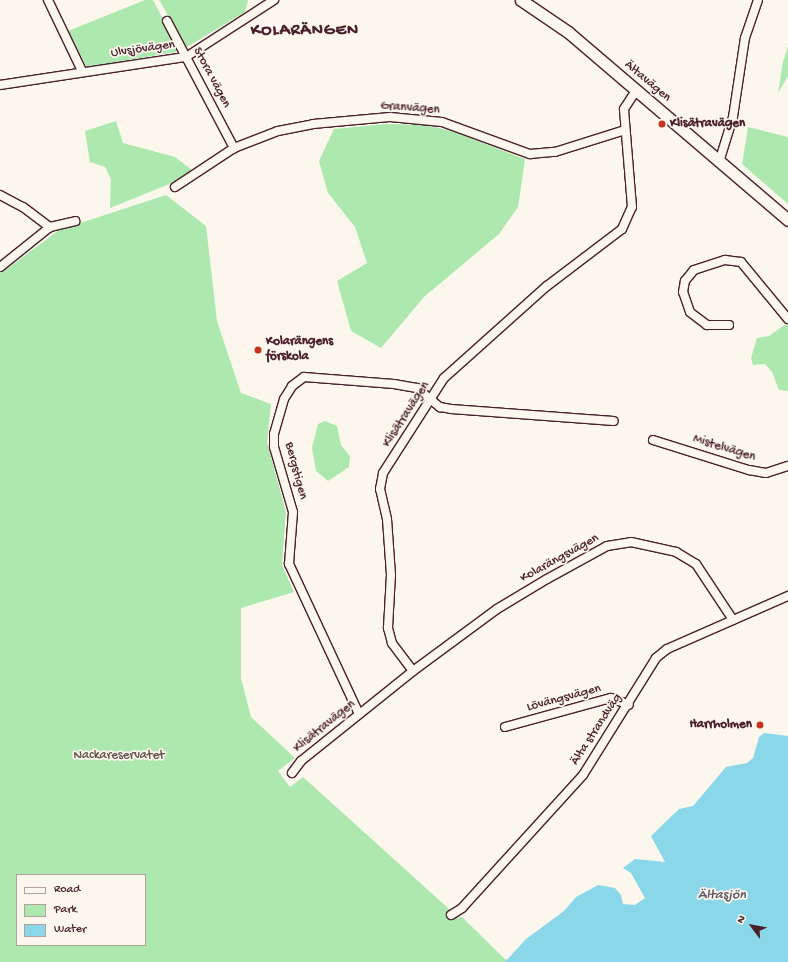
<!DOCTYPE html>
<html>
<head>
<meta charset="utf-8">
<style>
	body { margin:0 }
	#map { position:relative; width:788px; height:962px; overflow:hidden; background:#fbf7ec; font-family:"Gochi Hand",sans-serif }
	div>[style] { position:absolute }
	.green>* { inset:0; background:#ade9ae }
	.water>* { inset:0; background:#89d7e8 }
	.roads { filter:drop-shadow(1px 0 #4a1f2b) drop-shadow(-1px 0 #4a1f2b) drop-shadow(0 1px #4a1f2b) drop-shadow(0 -1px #4a1f2b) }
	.minor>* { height:8px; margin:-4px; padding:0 4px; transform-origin:4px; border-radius:4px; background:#fbf7ec }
	.secondary>* { height:11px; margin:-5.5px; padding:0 5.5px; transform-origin:5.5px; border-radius:5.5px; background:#fbf7ec }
	.dots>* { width:11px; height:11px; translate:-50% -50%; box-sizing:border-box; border:2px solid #fbf7ec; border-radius:50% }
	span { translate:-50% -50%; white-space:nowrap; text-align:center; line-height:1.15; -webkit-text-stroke:3.5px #fbf7ec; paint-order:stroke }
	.street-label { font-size:13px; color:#4a1f2b }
	.poi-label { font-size:13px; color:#4a1f2b; font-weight:700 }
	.left { translate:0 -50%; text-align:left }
	.right { translate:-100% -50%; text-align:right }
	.park-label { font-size:13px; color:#63524c }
	.water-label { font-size:14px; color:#5d5664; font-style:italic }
	.district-label { font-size:17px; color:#4a1f2b; font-weight:700; letter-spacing:1px }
	.legend { position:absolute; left:16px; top:874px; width:130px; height:72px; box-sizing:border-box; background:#fbf7ec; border:1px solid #b4a19f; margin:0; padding:5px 7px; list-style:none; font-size:12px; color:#4a1f2b }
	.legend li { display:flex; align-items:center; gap:8px; height:20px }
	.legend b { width:20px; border:1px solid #b4a19f }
	.north { position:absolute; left:732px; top:906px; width:40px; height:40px; -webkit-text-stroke:3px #fbf7ec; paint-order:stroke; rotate:302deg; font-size:11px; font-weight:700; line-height:16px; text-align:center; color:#4a1f2b }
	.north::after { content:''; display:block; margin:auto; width:14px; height:18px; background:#4a1f2b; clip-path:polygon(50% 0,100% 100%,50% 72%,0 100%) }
</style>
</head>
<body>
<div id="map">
	<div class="green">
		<div style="clip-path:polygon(145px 0,153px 0,178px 48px,176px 52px,87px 67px,68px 31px)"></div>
		<div style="clip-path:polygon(159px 0,248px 0,245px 12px,187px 47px)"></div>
		<div style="clip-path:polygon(788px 46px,788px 76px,778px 93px,783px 62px)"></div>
		<div style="clip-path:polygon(116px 121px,123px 143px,175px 157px,192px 170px,172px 183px,110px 208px,111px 179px,105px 167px,90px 162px,85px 131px)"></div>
		<div style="clip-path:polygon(386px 124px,426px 125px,455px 132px,525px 159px,518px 207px,499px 234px,424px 297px,381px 348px,351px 331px,337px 281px,367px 263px,355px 227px,328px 193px,319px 161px,334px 129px)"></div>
		<div style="clip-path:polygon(748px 127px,788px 137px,788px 204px,742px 164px)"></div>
		<div style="clip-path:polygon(evenodd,166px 195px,206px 226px,217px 321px,241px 393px,271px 404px,267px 442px,286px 512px,282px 565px,294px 592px,241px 608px,241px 678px,251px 717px,295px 758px,278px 771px,290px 787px,303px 777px,459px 918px,461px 916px,505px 959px,522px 962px,0 962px,0 274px,59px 230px,166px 195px,17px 875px,145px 875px,145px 945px,17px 945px,17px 875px)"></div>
		<div style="clip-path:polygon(786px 324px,788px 326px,788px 391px,779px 390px,772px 372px,765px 364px,753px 365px,751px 358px,757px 338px,769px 336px)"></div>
		<div style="clip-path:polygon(325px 421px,337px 426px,341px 445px,350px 456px,349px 467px,328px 481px,316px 471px,312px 448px,318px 424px)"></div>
	</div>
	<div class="water">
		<div style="clip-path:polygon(764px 733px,788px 736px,788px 962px,505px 962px,526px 939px,564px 911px,576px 897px,598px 885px,615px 888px,621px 895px,623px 904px,635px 905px,645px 898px,631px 873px,623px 868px,635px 859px,665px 862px,651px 836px,679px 809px,693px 806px,726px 767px,747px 763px,753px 758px,759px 737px)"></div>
	</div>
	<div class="roads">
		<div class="minor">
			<div style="left:48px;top:0;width:79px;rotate:64.4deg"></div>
			<div style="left:167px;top:21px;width:144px;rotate:62.2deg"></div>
			<div style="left:0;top:85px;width:188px;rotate:-8.6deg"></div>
			<div style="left:186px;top:57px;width:105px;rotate:-32.9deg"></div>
			<div style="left:720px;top:159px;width:44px;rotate:-72.8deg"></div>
			<div style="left:733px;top:117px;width:80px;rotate:-81.4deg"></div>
			<div style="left:745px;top:38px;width:40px;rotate:-71.1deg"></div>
			<div style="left:175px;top:187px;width:71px;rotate:-33.5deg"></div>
			<div style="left:234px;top:148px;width:47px;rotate:-21.1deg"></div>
			<div style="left:278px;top:131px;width:36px;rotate:-11deg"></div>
			<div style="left:313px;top:124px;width:77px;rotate:-5.2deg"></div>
			<div style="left:390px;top:117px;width:52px;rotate:5.5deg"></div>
			<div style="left:442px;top:122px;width:94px;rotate:20deg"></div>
			<div style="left:530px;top:154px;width:25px;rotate:-5deg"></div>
			<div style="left:555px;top:152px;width:73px;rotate:-17.4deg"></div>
			<div style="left:0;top:195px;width:26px;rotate:28deg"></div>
			<div style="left:23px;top:207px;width:34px;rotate:37deg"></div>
			<div style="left:50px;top:227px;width:64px;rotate:141.3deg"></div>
			<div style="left:50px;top:227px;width:26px;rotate:-13deg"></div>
			<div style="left:729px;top:325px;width:22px;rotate:180deg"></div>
			<div style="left:707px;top:325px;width:21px;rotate:-143deg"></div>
			<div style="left:690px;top:312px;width:21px;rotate:-109deg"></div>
			<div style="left:683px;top:292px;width:11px;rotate:-80deg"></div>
			<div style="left:685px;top:281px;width:14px;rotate:-51deg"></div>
			<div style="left:694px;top:270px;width:33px;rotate:-18deg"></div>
			<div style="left:725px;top:260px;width:16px;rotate:7deg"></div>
			<div style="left:741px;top:262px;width:74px;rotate:50.5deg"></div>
			<div style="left:653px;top:440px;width:101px;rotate:17.4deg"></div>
			<div style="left:749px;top:470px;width:17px;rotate:10deg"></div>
			<div style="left:766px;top:473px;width:23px;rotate:-18deg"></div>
			<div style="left:413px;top:671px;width:104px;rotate:-36.4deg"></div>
			<div style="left:497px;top:609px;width:58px;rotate:-31deg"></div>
			<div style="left:547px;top:579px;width:68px;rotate:-28.8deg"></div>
			<div style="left:607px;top:546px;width:24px;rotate:-9deg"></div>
			<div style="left:631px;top:542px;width:46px;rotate:12.5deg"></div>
			<div style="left:676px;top:552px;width:23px;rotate:31deg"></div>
			<div style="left:696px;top:564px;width:67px;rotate:56.5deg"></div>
			<div style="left:359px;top:714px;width:166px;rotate:-115deg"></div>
			<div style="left:289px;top:564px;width:52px;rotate:-85.6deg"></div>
			<div style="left:293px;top:512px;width:68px;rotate:-106.3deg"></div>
			<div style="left:274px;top:447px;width:13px;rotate:-90deg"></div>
			<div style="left:274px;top:434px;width:36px;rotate:-74deg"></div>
			<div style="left:284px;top:399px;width:15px;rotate:-58deg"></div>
			<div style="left:292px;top:386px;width:15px;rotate:-37deg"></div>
			<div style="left:304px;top:377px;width:90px;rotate:4.4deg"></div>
			<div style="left:394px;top:384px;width:23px;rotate:10deg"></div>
			<div style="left:417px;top:388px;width:30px;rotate:40deg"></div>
			<div style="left:440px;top:407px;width:11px;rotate:10deg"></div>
			<div style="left:451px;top:409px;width:163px;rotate:4.2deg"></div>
			<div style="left:505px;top:727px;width:110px;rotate:-15.3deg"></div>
			<div style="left:611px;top:698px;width:19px;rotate:21deg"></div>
			<div style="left:292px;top:773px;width:15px;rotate:-53deg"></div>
			<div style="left:301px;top:761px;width:144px;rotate:-38.8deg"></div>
			<div style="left:413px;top:671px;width:35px;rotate:-127deg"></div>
			<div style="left:392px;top:643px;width:16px;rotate:-105deg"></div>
			<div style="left:388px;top:628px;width:53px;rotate:-86.8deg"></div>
			<div style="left:391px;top:575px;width:56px;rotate:-94.1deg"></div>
			<div style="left:387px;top:519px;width:31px;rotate:-103deg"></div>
			<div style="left:380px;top:489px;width:16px;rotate:-79deg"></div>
			<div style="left:383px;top:473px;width:113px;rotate:-57.3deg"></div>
			<div style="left:444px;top:378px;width:138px;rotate:-41.8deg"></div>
			<div style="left:547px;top:286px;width:94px;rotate:-37.2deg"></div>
			<div style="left:622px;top:229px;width:24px;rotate:-66deg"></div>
			<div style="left:632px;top:207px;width:98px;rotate:-94.7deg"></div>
			<div style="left:624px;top:109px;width:20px;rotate:-57deg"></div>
			<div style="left:451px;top:915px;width:13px;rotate:-32deg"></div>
			<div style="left:462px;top:908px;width:180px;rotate:-47.7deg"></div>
			<div style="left:583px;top:775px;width:138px;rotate:-58deg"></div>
			<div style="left:656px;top:658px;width:14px;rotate:-39deg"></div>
			<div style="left:667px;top:649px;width:132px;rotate:-23.7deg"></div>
		</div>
		<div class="secondary">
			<div style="left:521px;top:0;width:57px;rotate:34.2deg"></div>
			<div style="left:568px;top:32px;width:289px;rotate:40.5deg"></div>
		</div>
	</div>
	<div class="dots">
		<div style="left:662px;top:124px;background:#c8321e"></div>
		<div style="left:258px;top:350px;background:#c8321e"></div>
		<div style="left:760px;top:725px;background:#c8321e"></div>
	</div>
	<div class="street-label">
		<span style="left:143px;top:50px;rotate:-8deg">Ulvsjövägen</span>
		<span style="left:211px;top:78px;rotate:62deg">Stora vägen</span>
		<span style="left:647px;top:82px;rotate:40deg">Ältavägen</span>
		<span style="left:410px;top:109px;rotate:4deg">Granvägen</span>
		<span style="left:407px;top:415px;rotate:-57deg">Klisätravägen</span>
		<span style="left:724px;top:449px;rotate:17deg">Mistelvägen</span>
		<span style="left:295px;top:471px;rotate:75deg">Bergstigen</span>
		<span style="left:560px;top:559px;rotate:-29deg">Kolarängsvägen</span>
		<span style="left:564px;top:699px;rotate:-15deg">Lövängsvägen</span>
		<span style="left:325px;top:727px;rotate:-39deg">Klisätravägen</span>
		<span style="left:597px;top:730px;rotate:-57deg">Älta strandväg</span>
	</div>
	<div class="poi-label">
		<span class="left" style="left:670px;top:124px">Klisätravägen</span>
		<span class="left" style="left:266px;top:350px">Kolarängens<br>förskola</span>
		<span class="right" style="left:752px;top:725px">Harrholmen</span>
	</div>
	<div class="park-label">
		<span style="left:119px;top:756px">Nackareservatet</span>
	</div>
	<div class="water-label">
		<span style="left:722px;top:896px">Ältasjön</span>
	</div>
	<div class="district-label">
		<span style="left:305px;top:32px">KOLARÄNGEN</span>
	</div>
	<ul class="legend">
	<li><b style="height:5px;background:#fbf7ec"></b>Road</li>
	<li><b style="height:11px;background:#ade9ae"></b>Park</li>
	<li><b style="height:11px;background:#89d7e8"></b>Water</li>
	</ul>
	<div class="north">N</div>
</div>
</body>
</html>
